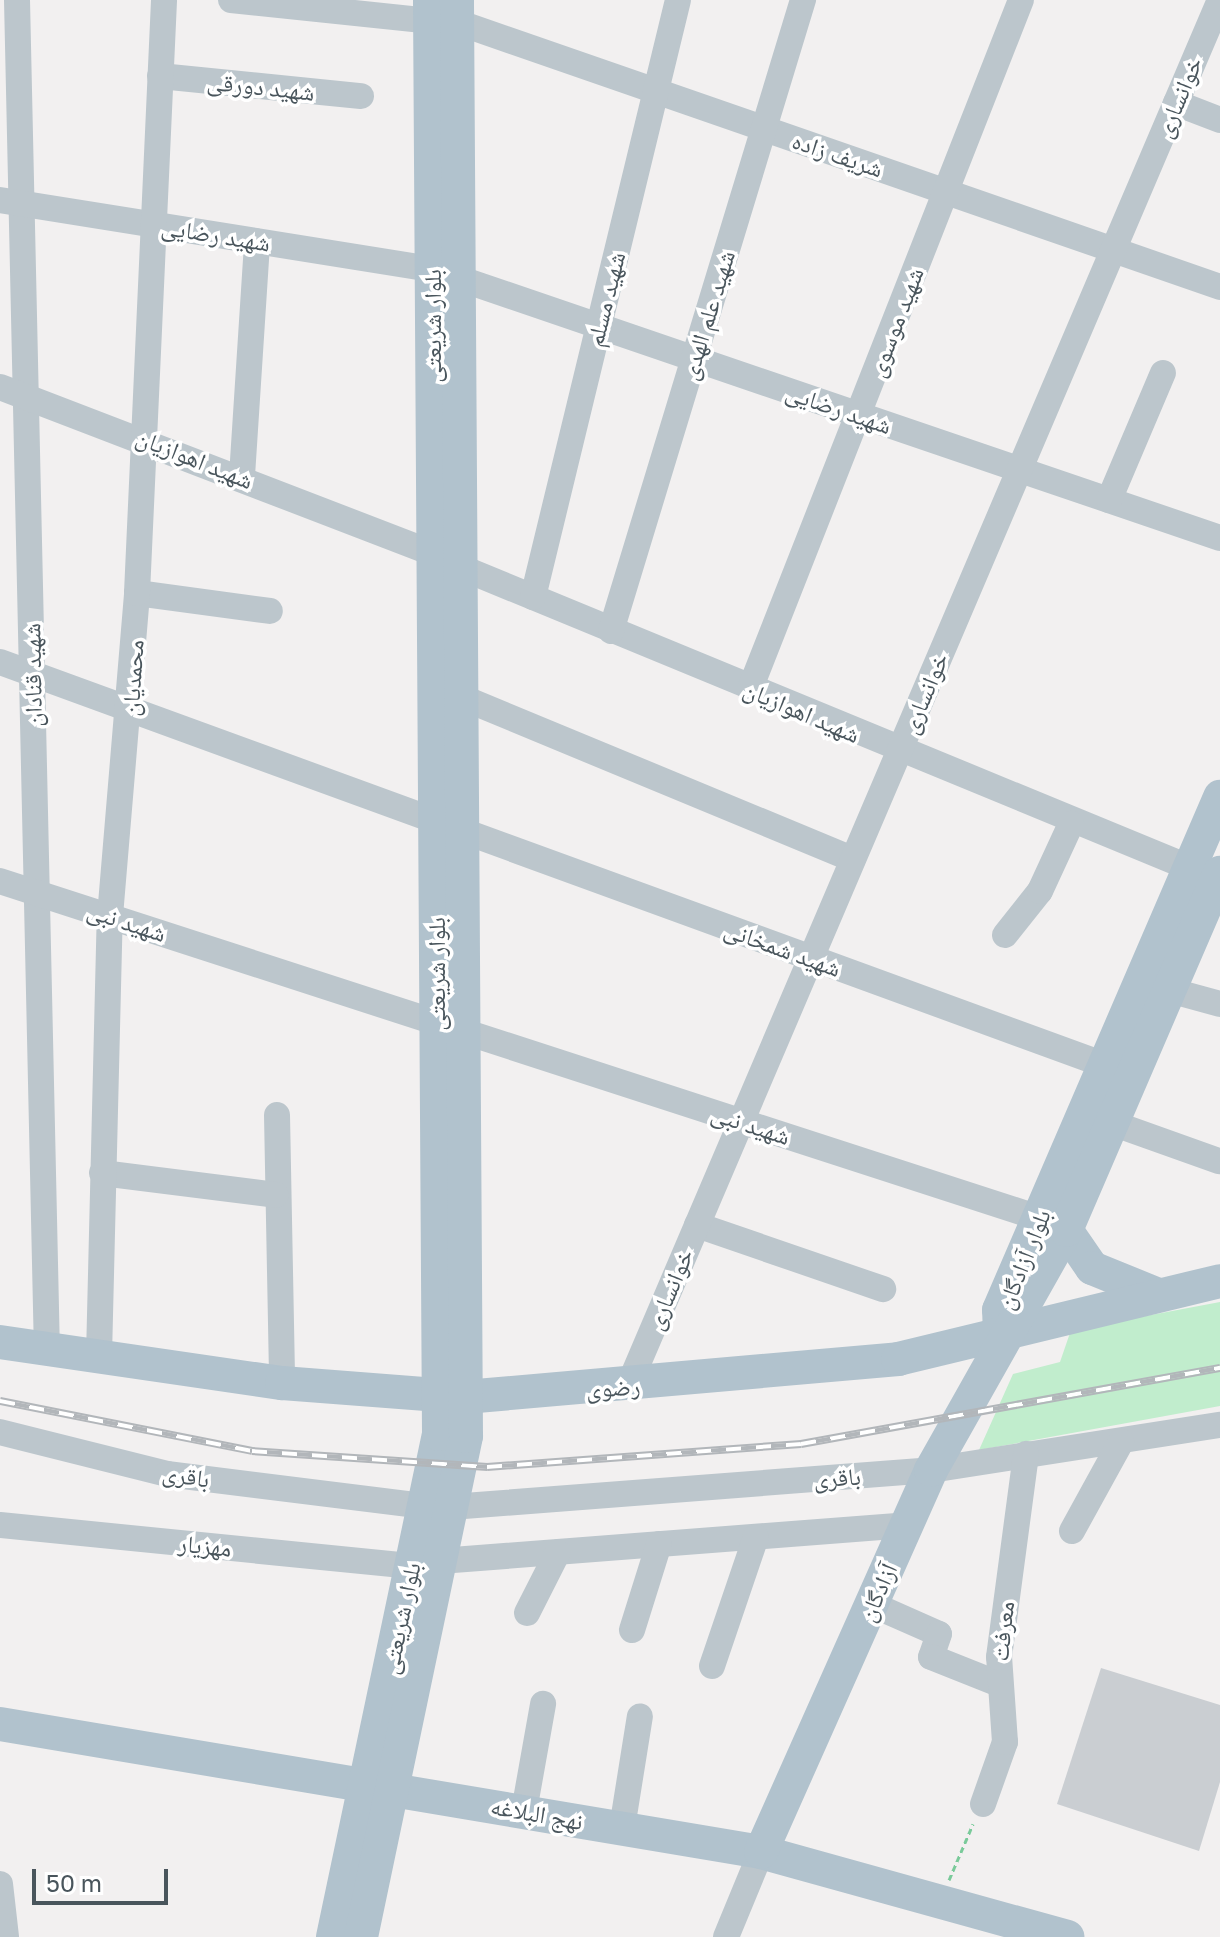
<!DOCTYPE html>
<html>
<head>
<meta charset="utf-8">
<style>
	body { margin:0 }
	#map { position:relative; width:1220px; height:1937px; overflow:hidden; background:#f2f0f0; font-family:"Golos Text","Noto Naskh Arabic",sans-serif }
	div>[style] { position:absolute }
	.green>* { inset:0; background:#c1edcd }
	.building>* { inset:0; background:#caced2 }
	.path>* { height:3px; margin-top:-1.5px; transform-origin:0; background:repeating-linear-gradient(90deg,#7aca9a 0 6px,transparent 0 10px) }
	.minor>* { height:26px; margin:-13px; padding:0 13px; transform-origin:13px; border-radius:13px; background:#bcc6cc }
	.major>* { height:34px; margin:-17px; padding:0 17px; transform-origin:17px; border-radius:17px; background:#b1c2cd }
	.rail>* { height:8px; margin-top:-4px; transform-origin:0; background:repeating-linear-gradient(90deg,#fff 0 15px,#b2b6ba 0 30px); box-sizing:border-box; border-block:2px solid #b2b6ba }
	span { translate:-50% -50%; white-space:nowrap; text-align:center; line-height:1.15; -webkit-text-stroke:7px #fff; paint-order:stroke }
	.street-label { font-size:24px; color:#49555c }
	.scale { position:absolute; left:32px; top:1869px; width:136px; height:36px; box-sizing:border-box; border:4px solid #49555c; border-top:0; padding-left:10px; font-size:24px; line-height:28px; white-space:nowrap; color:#49555c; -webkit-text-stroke:6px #fff; paint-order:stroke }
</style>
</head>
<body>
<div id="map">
	<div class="green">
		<div style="clip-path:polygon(1220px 1302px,1220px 1406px,979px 1450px,1013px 1374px,1060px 1362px,1071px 1330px)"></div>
	</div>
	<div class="building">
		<div style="clip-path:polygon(1101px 1668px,1220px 1705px,1220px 1782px,1199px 1851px,1057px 1804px)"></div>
	</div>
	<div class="path">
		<div style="left:949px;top:1880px;width:61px;rotate:-66.8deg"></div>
	</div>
	<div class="minor">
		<div style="left:17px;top:0;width:1350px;rotate:88.73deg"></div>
		<div style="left:231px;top:0;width:200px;rotate:6deg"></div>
		<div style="left:457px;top:22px;width:808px;rotate:19.15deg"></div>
		<div style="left:160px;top:76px;width:202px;rotate:5.7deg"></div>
		<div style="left:1176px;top:103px;width:47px;rotate:21.1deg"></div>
		<div style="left:0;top:200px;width:436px;rotate:9.1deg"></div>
		<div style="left:458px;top:278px;width:805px;rotate:18.84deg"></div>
		<div style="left:0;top:387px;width:464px;rotate:21deg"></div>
		<div style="left:242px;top:476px;width:235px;rotate:-86.3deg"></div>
		<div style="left:1109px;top:500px;width:138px;rotate:-67deg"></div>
		<div style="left:460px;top:567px;width:806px;rotate:22.4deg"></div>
		<div style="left:137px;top:593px;width:134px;rotate:7.7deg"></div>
		<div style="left:533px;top:597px;width:614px;rotate:-76.35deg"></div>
		<div style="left:611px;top:631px;width:660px;rotate:-73.08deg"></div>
		<div style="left:0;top:662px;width:1176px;rotate:20.04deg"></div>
		<div style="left:750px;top:689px;width:740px;rotate:-68.53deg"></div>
		<div style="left:461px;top:697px;width:424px;rotate:22.5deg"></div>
		<div style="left:0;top:881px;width:1092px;rotate:17.97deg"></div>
		<div style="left:1005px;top:935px;width:56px;rotate:-51.5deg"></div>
		<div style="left:1040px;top:891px;width:74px;rotate:-65.2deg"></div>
		<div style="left:1169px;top:990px;width:53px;rotate:15.4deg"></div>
		<div style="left:277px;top:1115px;width:268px;rotate:88.9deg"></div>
		<div style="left:1112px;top:1123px;width:114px;rotate:19.6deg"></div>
		<div style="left:102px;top:1173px;width:175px;rotate:7.2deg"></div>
		<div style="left:697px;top:1225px;width:197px;rotate:19deg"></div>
		<div style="left:99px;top:1356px;width:440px;rotate:-88.6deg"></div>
		<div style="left:110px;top:916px;width:324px;rotate:-85.2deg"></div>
		<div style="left:137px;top:593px;width:594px;rotate:-87.39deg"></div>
		<div style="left:628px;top:1387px;width:1508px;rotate:-66.89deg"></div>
		<div style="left:0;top:1432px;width:172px;rotate:14.1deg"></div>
		<div style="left:167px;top:1474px;width:258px;rotate:7.1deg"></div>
		<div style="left:451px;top:1507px;width:481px;rotate:-4.4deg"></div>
		<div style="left:931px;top:1470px;width:292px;rotate:-8.9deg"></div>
		<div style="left:0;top:1525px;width:412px;rotate:5.7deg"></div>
		<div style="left:1072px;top:1531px;width:102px;rotate:-61.2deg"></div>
		<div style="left:440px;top:1561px;width:468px;rotate:-4.4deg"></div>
		<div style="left:871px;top:1604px;width:74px;rotate:23.8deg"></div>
		<div style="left:939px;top:1634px;width:24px;rotate:109deg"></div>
		<div style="left:931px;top:1657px;width:73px;rotate:21.7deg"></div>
		<div style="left:527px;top:1613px;width:68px;rotate:-63.1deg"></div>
		<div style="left:632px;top:1630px;width:90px;rotate:-72.6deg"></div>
		<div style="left:712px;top:1666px;width:136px;rotate:-71.2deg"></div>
		<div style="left:983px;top:1804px;width:66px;rotate:-70.5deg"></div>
		<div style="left:1005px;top:1742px;width:85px;rotate:-94deg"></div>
		<div style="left:999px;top:1657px;width:205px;rotate:-82.4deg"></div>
		<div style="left:524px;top:1811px;width:109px;rotate:-79.9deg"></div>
		<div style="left:622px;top:1828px;width:113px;rotate:-80.9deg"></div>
		<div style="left:0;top:1884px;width:53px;rotate:83.5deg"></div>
		<div style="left:726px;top:1937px;width:92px;rotate:-67.6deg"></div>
	</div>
	<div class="major">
		<div style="left:1066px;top:1230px;width:46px;rotate:55.6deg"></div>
		<div style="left:1092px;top:1268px;width:69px;rotate:22.1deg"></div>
		<div style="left:1000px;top:1336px;width:26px;rotate:-92deg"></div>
		<div style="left:999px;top:1310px;width:559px;rotate:-66.69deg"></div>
		<div style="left:0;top:1342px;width:285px;rotate:8.3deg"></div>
		<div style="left:282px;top:1383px;width:184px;rotate:4.4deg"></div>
		<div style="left:465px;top:1397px;width:435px;rotate:-5deg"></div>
		<div style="left:898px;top:1359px;width:331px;rotate:-13.6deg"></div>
		<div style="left:0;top:1724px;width:772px;rotate:9.55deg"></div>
		<div style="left:761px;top:1852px;width:318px;rotate:15.5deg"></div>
		<div style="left:761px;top:1852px;width:418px;rotate:-66deg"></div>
		<div style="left:931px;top:1470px;width:275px;rotate:-60.6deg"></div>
		<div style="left:1066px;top:1230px;width:389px;rotate:-66.7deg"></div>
		<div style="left:333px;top:1937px;width:514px;rotate:-78.1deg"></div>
		<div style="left:439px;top:1434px;width:1434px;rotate:-90.36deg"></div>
		<div style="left:361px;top:1937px;width:512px;rotate:-78.16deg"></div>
		<div style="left:466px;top:1436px;width:1436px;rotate:-90.36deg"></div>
	</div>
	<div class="rail">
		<div style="left:0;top:1401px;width:257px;rotate:11.2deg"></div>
		<div style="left:252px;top:1451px;width:236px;rotate:3.9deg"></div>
		<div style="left:487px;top:1467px;width:315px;rotate:-4.2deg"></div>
		<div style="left:801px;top:1444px;width:426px;rotate:-10.3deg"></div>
	</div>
	<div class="street-label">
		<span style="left:261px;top:86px;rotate:6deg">شهید دورقی</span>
		<span style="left:1178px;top:97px;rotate:-67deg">خوانساری</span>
		<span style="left:838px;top:154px;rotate:19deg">شریف زاده</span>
		<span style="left:216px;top:234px;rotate:9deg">شهید رضایی</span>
		<span style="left:605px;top:299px;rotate:-76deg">شهید مسلم</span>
		<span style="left:707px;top:315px;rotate:-73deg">شهید علم الهدی</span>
		<span style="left:895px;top:322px;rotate:-69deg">شهید موسوی</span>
		<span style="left:432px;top:326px;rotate:-90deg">بلوار شریعتی</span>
		<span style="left:839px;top:408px;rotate:19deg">شهید رضایی</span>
		<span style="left:195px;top:458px;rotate:22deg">شهید اهوازیان</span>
		<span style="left:32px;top:675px;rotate:-91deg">شهید قنادان</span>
		<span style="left:132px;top:678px;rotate:-86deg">محمدیان</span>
		<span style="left:924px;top:693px;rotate:-67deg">خوانساری</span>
		<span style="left:802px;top:711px;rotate:23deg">شهید اهوازیان</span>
		<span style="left:127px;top:921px;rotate:18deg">شهید نبی</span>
		<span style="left:783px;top:948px;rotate:20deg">شهید شمخانی</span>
		<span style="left:436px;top:974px;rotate:-90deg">بلوار شریعتی</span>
		<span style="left:751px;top:1124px;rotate:18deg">شهید نبی</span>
		<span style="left:1023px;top:1259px;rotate:-68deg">بلوار آزادگان</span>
		<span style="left:669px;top:1289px;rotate:-67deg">خوانساری</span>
		<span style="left:613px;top:1387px;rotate:-4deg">رضوی</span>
		<span style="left:186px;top:1475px;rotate:9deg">باقری</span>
		<span style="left:837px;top:1477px;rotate:-4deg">باقری</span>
		<span style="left:205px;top:1545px;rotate:6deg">مهزیار</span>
		<span style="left:877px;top:1592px;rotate:-66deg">آزادگان</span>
		<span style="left:400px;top:1618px;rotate:-78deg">بلوار شریعتی</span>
		<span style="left:1002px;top:1631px;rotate:-84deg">معرفت</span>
		<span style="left:537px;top:1813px;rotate:10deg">نهج البلاغه</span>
	</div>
	<div class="scale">50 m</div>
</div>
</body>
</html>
